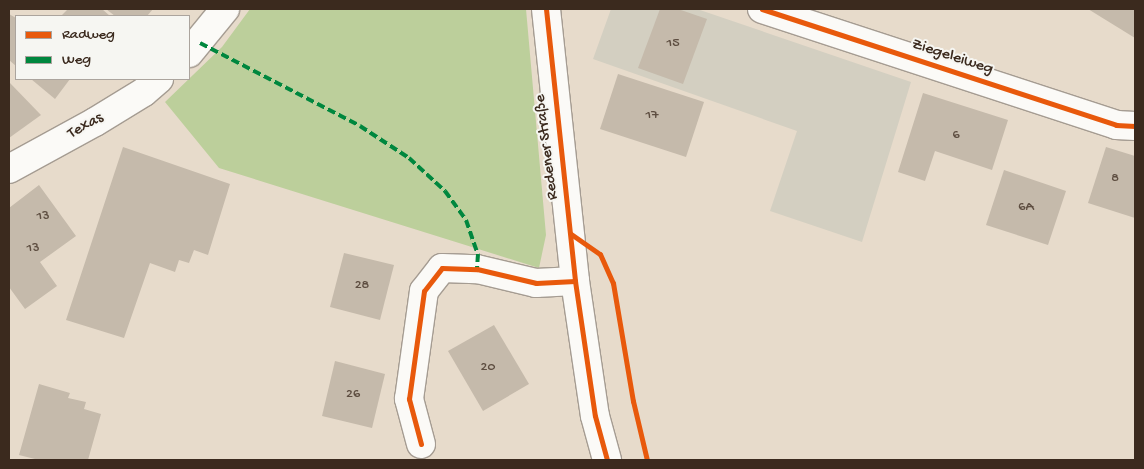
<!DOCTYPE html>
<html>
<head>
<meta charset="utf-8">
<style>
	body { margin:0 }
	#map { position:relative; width:1144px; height:469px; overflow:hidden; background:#e7dbcb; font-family:"Gochi Hand",sans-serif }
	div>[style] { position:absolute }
	.industrial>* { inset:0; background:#d3cfc1 }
	.green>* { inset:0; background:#bccf9b }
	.building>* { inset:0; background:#c5baab }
	.roads { filter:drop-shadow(1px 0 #a59c92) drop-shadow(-1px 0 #a59c92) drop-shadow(0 1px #a59c92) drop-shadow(0 -1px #a59c92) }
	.minor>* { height:28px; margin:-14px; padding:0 14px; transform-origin:14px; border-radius:14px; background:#fbfaf7 }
	.tertiary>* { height:28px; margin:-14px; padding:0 14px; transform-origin:14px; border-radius:14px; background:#fbfaf7 }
	.quiet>* { height:4px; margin-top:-2px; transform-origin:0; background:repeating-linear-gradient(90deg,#00873e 0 8px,transparent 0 12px) }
	.cycleway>* { height:5px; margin:-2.5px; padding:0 2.5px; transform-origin:2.5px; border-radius:2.5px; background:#e8590c }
	span { translate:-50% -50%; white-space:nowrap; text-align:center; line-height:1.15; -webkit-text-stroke:4px #f6f6f2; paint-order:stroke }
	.number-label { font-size:14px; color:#5e4e41 }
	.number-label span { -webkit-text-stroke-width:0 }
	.street-label { font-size:16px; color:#3b2a1e }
	.frame { position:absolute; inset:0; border:10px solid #3b2a1e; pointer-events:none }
	.legend { position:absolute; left:15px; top:15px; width:175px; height:65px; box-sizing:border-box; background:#f6f6f2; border:1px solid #aba49d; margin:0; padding:6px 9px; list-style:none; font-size:15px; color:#3b2a1e }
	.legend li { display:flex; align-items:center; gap:10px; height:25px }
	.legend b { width:25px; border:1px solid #aba49d }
</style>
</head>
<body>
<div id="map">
	<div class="industrial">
		<div style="clip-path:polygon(611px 9px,697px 9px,911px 82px,862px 242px,770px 211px,797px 131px,593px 59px)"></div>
	</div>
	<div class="green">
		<div style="clip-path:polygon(250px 9px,526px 9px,546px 235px,539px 268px,219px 168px,165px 102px,222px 47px)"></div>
	</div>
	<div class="building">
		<div style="clip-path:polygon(68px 9px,102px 9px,110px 16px,61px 16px)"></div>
		<div style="clip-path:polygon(106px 9px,153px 9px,147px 16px,115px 16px)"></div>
		<div style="clip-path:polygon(660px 9px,678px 9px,707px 19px,683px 84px,638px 68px)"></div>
		<div style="clip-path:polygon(1088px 9px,1135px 9px,1135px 38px)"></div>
		<div style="clip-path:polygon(9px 14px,16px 18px,16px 66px,9px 60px)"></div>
		<div style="clip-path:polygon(618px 74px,704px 102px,686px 157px,600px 129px)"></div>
		<div style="clip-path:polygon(31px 79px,70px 79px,55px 99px)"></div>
		<div style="clip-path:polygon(9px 82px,41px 115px,9px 138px)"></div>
		<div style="clip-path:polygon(923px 93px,1008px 120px,992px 170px,935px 151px,925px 181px,898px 172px)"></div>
		<div style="clip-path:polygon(123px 147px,230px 184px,208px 255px,194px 250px,189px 263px,179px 260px,175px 272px,150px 263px,124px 338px,66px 320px)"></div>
		<div style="clip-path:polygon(1106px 147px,1135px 156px,1135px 218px,1088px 203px)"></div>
		<div style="clip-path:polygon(1004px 170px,1066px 191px,1048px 245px,986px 225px)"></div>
		<div style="clip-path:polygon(39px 185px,76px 236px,40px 262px,57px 286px,25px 309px,9px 287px,9px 208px)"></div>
		<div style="clip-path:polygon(344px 253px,394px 265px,380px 320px,330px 307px)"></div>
		<div style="clip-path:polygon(494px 325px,529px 384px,483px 411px,448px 351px)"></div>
		<div style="clip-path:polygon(335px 361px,385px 374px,372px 428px,322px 416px)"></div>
		<div style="clip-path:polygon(39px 384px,70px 393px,68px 398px,86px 402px,84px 409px,101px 414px,88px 460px,39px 460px,19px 455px)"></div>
	</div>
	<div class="roads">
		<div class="minor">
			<div style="left:762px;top:9px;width:373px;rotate:18.1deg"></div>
			<div style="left:1116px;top:125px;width:19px;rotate:3deg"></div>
			<div style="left:189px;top:53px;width:57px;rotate:-50.7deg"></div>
			<div style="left:9px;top:169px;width:98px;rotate:-28.7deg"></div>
			<div style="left:95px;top:122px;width:57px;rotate:-31.5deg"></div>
			<div style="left:144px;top:92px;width:20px;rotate:-41deg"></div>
			<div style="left:421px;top:444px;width:47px;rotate:-104.9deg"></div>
			<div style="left:409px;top:399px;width:109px;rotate:-82.1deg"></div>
			<div style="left:424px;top:291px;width:29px;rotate:-52deg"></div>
			<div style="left:442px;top:268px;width:35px;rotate:2deg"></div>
			<div style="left:477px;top:269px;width:61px;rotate:13.3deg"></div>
			<div style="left:536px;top:283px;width:39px;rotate:-3deg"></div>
		</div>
		<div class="tertiary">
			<div style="left:546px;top:9px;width:274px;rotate:83.9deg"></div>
			<div style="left:575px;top:281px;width:136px;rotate:81.6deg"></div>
			<div style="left:595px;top:416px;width:46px;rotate:74.7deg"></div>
		</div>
	</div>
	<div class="quiet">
		<div style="left:200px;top:43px;width:180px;rotate:27.4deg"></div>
		<div style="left:360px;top:126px;width:59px;rotate:33.1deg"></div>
		<div style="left:409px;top:158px;width:49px;rotate:42.5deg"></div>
		<div style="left:445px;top:191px;width:36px;rotate:54deg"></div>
		<div style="left:466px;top:220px;width:36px;rotate:71deg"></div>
		<div style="left:478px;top:254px;width:15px;rotate:94deg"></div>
	</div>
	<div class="cycleway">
		<div style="left:546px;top:9px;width:274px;rotate:83.9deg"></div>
		<div style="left:575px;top:281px;width:136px;rotate:81.6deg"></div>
		<div style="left:595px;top:416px;width:46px;rotate:74.7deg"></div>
		<div style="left:762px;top:9px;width:373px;rotate:18.1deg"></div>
		<div style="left:1116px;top:125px;width:19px;rotate:3deg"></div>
		<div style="left:571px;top:234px;width:35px;rotate:35deg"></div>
		<div style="left:600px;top:254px;width:32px;rotate:66deg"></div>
		<div style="left:613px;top:283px;width:120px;rotate:80.4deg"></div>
		<div style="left:633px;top:401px;width:61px;rotate:76.7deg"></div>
		<div style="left:421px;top:444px;width:47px;rotate:-104.9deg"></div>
		<div style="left:409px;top:399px;width:109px;rotate:-82.1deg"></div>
		<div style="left:424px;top:291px;width:29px;rotate:-52deg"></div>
		<div style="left:442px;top:268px;width:35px;rotate:2deg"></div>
		<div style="left:477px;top:269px;width:61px;rotate:13.3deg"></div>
		<div style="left:536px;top:283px;width:39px;rotate:-3deg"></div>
	</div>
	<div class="number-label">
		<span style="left:673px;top:44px">15</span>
		<span style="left:652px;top:116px">17</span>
		<span style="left:956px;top:136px">6</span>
		<span style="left:1115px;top:179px">8</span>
		<span style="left:1026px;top:208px">6A</span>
		<span style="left:43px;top:217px">13</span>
		<span style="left:33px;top:249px">13</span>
		<span style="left:362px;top:286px">28</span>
		<span style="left:488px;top:368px">20</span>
		<span style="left:353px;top:395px">26</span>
	</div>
	<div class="street-label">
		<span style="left:952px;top:58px;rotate:18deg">Ziegeleiweg</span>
		<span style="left:86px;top:127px;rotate:-29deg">Texas</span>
		<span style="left:548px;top:147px;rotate:-97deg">Redener Straße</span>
	</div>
	<div class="frame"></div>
	<ul class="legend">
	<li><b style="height:6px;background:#e8590c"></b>Radweg</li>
	<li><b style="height:6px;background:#00873e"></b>Weg</li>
	</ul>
</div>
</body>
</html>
